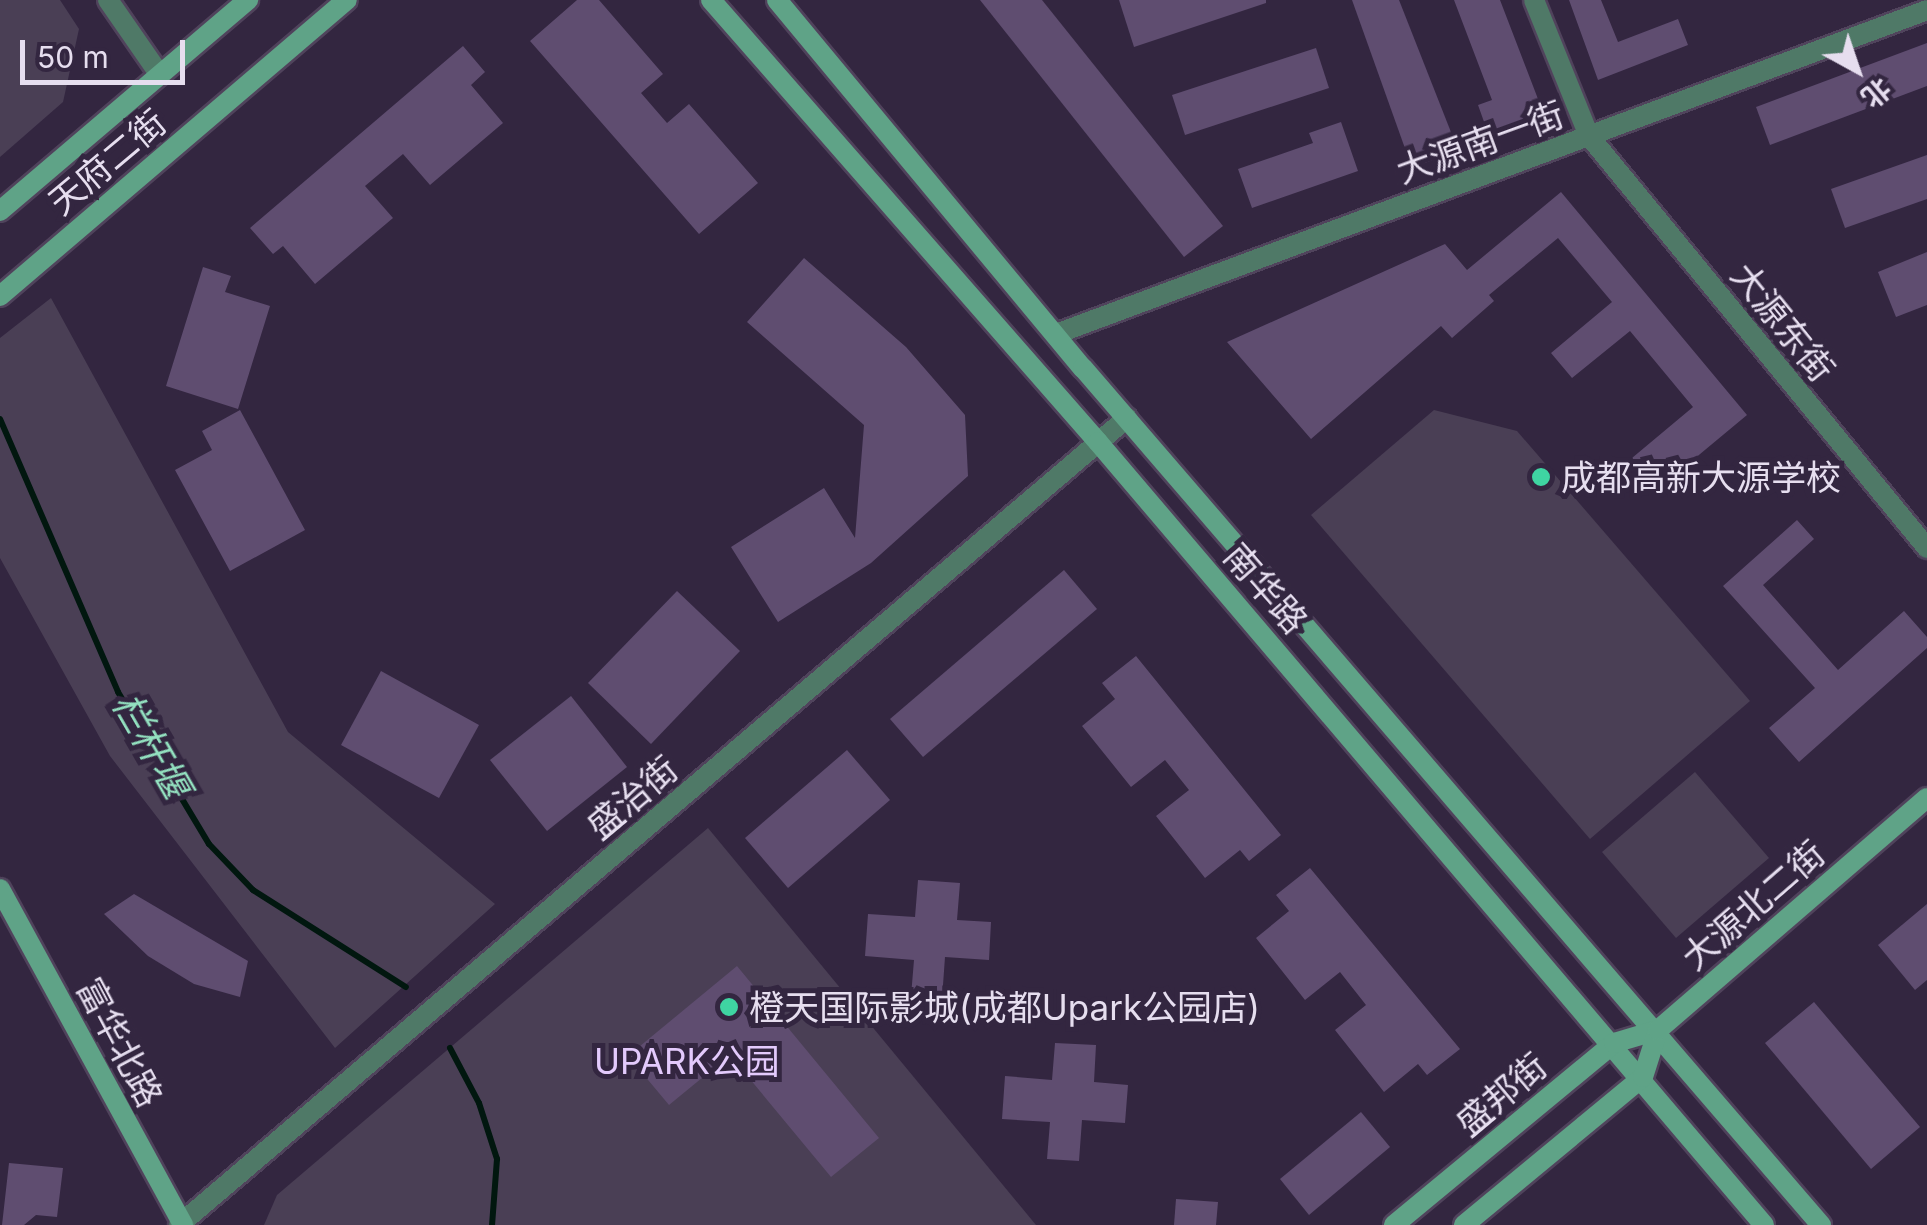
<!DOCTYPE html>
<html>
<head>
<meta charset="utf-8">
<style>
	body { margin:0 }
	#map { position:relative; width:1927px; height:1225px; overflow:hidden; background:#332640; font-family:Inter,"Noto Sans SC",sans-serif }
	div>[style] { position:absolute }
	.green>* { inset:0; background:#4a3f55 }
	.stream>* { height:6px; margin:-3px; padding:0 3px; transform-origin:3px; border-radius:3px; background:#01170f }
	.building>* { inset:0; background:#5f4d70 }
	.roads { filter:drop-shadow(2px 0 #50435c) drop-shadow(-2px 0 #50435c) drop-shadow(0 2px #50435c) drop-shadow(0 -2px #50435c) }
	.street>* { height:20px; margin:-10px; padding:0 10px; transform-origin:10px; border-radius:10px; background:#4f7967 }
	.secondary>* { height:20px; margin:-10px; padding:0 10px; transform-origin:10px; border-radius:10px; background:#5fa387 }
	.dots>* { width:28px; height:28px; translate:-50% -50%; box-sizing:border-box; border:5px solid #332640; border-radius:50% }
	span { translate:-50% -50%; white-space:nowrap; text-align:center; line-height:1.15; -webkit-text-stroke:10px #332640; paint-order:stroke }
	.street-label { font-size:35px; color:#e6deef }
	.poi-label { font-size:35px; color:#e6deef }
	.left { translate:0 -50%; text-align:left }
	.park-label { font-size:35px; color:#e3cafc }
	.water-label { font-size:38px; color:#93e1c0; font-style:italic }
	.north { position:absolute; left:1807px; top:20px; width:100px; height:100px; -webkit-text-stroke:8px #332640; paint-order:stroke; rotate:140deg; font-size:28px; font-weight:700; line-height:40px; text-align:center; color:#e6deef }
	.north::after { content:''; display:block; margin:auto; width:35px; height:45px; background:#e6deef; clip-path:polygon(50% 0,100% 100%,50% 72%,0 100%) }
	.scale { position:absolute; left:20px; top:40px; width:165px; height:45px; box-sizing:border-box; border:5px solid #e6deef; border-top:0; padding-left:12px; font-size:30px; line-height:35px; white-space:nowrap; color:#e6deef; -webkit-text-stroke:8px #332640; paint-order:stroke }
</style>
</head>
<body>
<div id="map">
	<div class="green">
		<div style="clip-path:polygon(0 0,60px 0,79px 29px,63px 102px,0 157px)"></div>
		<div style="clip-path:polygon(51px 298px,288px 732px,495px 904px,335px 1048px,110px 756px,0 558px,0 338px)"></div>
		<div style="clip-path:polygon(1434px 410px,1517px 431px,1750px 701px,1590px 839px,1311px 515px)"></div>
		<div style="clip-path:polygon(1695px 772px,1769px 858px,1676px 938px,1602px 852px)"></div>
		<div style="clip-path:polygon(708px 828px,1036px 1225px,264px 1225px,277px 1195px)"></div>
	</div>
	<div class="stream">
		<div style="left:0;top:419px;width:297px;rotate:66.6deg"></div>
		<div style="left:118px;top:692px;width:177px;rotate:59.1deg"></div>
		<div style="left:209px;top:844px;width:64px;rotate:46.3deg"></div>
		<div style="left:253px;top:890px;width:181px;rotate:32.4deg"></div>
		<div style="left:450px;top:1048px;width:62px;rotate:62.2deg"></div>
		<div style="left:479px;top:1103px;width:59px;rotate:72.2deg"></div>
		<div style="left:497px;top:1159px;width:66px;rotate:94.3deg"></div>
	</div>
	<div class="building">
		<div style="clip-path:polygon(577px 0,599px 0,663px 74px,641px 93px,667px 123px,689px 104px,758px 183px,699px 234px,530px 41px)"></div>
		<div style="clip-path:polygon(980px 0,1042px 0,1223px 226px,1184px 257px)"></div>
		<div style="clip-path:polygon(1119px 0,1266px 0,1266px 3px,1134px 47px)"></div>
		<div style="clip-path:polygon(1352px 0,1399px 0,1458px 150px,1412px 168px)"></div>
		<div style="clip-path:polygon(1454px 0,1500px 0,1543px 112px,1488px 133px,1478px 105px,1492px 100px)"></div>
		<div style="clip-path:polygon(1569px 0,1601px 0,1618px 42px,1678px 19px,1688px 45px,1598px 80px)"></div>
		<div style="clip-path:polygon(1927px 43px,1927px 86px,1770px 145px,1756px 107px)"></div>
		<div style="clip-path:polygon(463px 46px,485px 72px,471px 85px,503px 123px,430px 185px,403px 154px,365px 186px,393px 218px,315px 284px,283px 246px,273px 254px,250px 228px)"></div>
		<div style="clip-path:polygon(1316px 48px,1329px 88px,1185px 135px,1172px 95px)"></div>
		<div style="clip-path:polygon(1341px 122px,1358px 171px,1252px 208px,1238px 169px,1313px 143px,1309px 133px)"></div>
		<div style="clip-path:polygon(1927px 155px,1927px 199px,1845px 228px,1831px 189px)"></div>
		<div style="clip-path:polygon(1561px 192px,1747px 415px,1658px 489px,1632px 458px,1693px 407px,1630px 331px,1572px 378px,1551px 353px,1612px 302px,1558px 238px,1489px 295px,1494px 301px,1452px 338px,1441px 326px,1311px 439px,1227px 342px,1445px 244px,1467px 270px)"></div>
		<div style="clip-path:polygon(1927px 252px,1927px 305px,1896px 317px,1878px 272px)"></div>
		<div style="clip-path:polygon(804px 258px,906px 347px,965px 415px,968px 476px,871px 563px,778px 622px,731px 547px,824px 488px,855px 538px,864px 425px,747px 322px)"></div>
		<div style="clip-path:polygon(203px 267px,231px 276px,225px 292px,270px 306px,238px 409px,166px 386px)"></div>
		<div style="clip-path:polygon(240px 410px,305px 530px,230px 571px,175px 470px,212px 450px,202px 431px)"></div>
		<div style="clip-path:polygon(1797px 520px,1814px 539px,1763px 585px,1838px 670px,1904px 611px,1927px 637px,1927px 648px,1799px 762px,1769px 728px,1815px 688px,1723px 586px)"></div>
		<div style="clip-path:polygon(1064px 570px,1097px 609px,923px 757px,890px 719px)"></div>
		<div style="clip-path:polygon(677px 591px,740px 651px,651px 744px,588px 683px)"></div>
		<div style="clip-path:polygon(1136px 656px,1281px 835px,1249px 861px,1240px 850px,1205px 878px,1156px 816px,1189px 790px,1165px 760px,1131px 787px,1082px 726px,1115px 699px,1102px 683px)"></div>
		<div style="clip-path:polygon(381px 671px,479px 725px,439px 798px,341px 745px)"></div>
		<div style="clip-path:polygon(571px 696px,627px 767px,547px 831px,490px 760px)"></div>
		<div style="clip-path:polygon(847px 750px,890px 800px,788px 888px,745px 838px)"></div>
		<div style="clip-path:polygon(1310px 868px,1460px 1049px,1427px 1075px,1418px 1064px,1384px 1092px,1335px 1030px,1366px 1005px,1340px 972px,1305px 1000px,1256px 938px,1289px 911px,1276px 895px)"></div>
		<div style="clip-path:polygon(918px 880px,960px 883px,957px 920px,991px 922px,989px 960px,945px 957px,942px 999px,911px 996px,914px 960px,865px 956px,868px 914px,915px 917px)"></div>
		<div style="clip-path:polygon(134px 894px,248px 961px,240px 997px,194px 984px,148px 956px,104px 914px)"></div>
		<div style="clip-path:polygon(1927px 904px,1927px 980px,1915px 990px,1878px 945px)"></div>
		<div style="clip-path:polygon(737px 966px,879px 1138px,831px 1177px,730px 1055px,669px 1105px,628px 1056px)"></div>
		<div style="clip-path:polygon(1814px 1002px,1920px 1127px,1871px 1169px,1765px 1043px)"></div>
		<div style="clip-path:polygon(1055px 1043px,1096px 1045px,1094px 1082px,1128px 1085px,1125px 1123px,1082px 1120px,1079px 1161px,1047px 1159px,1050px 1122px,1002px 1119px,1005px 1076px,1052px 1080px)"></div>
		<div style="clip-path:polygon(1361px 1112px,1390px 1147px,1309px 1215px,1280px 1179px)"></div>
		<div style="clip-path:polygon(9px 1163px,63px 1168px,57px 1217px,36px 1215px,24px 1225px,2px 1225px)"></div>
		<div style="clip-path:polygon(1176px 1199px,1218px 1202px,1216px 1225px,1174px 1225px)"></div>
	</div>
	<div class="roads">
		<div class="street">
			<div style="left:108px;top:0;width:91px;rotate:55.3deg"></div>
			<div style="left:1534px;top:0;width:147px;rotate:68deg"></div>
			<div style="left:1589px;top:136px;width:533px;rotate:50.63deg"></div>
			<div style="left:1056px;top:334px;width:929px;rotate:-20.4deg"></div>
			<div style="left:179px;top:1225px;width:1245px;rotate:-40.41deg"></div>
		</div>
		<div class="secondary">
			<div style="left:711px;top:0;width:587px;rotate:48.8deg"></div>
			<div style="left:1098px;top:442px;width:1028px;rotate:49.62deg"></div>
			<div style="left:777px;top:0;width:479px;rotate:50.3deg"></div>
			<div style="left:1083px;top:368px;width:1131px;rotate:49.27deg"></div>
			<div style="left:0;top:211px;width:326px;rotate:-40.4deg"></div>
			<div style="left:0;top:296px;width:456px;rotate:-40.5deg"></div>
			<div style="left:0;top:889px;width:383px;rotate:61.4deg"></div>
			<div style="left:1394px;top:1225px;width:286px;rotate:-39.6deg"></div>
			<div style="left:1614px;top:1043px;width:46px;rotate:-16.5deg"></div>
			<div style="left:1464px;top:1225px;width:232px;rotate:-39.6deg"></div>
			<div style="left:1643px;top:1077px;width:49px;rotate:-72.3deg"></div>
			<div style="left:1658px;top:1030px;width:355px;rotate:-40.8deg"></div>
		</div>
	</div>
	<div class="dots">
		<div style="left:1541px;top:477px;background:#3fd4a2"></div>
		<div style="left:729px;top:1007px;background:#3fd4a2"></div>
	</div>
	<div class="street-label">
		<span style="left:1480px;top:142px;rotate:-20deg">大源南一街</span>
		<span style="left:107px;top:162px;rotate:-40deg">天府二街</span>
		<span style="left:1783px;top:322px;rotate:51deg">大源东街</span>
		<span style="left:1266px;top:588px;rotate:49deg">南华路</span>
		<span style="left:632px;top:797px;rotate:-40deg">盛治街</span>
		<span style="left:1753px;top:905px;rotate:-41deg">大源北二街</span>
		<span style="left:120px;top:1042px;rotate:62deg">富华北路</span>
		<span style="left:1501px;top:1094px;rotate:-40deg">盛邦街</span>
	</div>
	<div class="poi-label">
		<span class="left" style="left:1561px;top:477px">成都高新大源学校</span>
		<span class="left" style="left:749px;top:1007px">橙天国际影城(成都Upark公园店)</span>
	</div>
	<div class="park-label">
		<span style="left:687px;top:1061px">UPARK公园</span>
	</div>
	<div class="water-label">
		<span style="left:151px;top:745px;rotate:60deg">栏杆堰</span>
	</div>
	<div class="north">北</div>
	<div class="scale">50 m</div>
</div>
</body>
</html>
